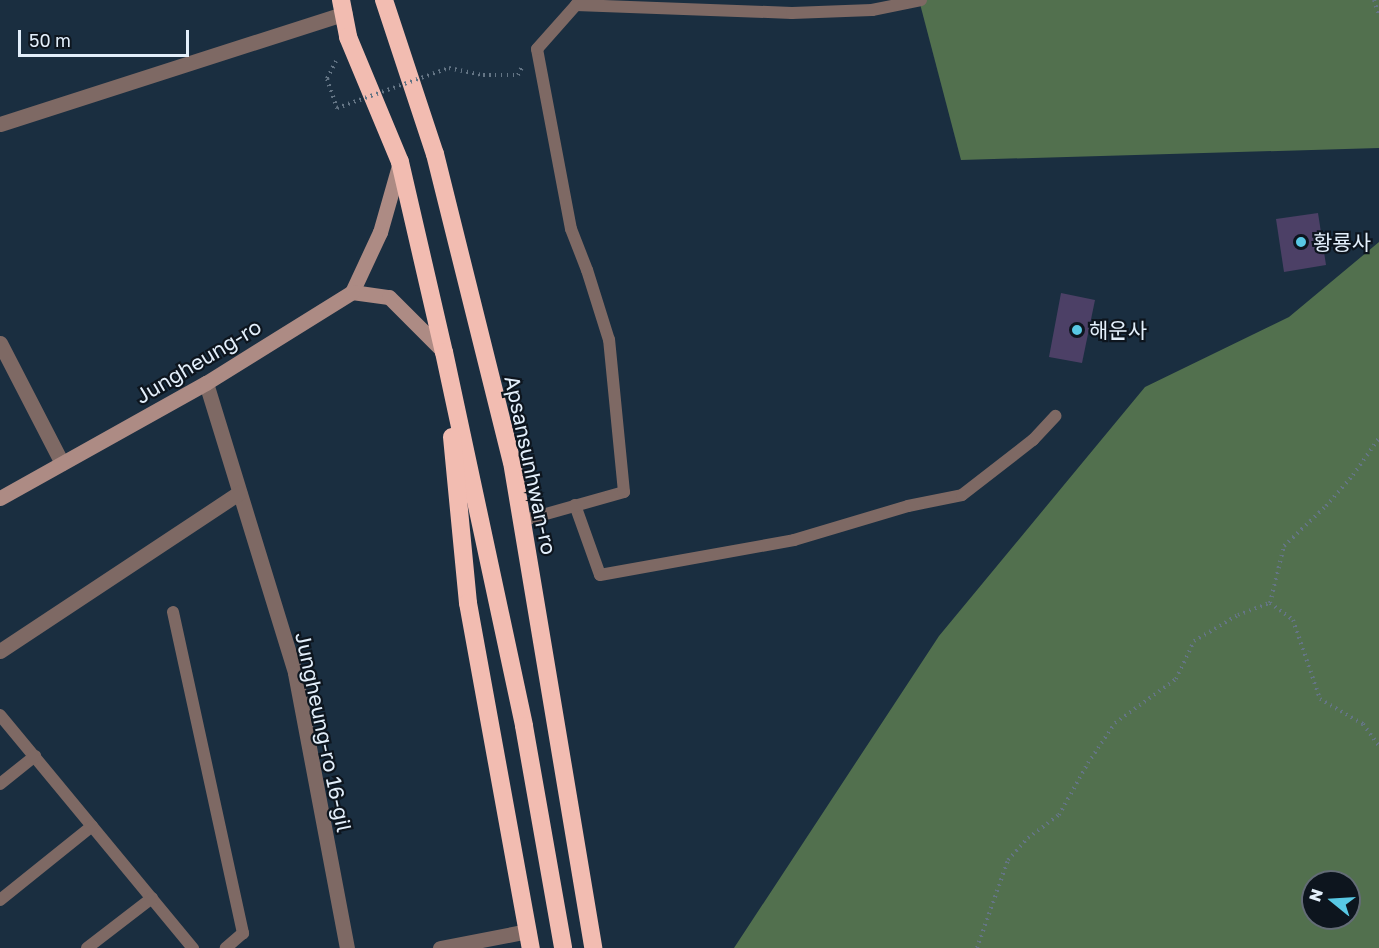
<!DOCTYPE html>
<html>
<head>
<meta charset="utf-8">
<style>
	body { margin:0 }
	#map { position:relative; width:1379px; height:948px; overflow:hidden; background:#1a2e40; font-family:"Golos Text","Noto Sans KR",sans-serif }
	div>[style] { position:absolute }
	.forest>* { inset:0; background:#52704e }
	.building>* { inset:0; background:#4c4066 }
	.path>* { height:4px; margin-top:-2px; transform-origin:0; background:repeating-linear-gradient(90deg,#647585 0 1.5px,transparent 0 6px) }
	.lane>* { height:12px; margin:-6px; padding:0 6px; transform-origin:6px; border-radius:6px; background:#7e6964 }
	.street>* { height:15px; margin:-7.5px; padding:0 7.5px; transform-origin:7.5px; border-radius:7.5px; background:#7e6964 }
	.secondary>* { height:15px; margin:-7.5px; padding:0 7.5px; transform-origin:7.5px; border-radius:7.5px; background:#ad8b84 }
	.highway>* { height:18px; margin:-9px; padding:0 9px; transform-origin:9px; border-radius:9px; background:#f2bcb1 }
	.path-bridge>* { height:4px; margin-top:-2px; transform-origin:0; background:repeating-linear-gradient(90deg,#647585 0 1.5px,transparent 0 6px) }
	.dots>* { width:16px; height:16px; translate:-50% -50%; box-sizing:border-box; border:3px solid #0d151e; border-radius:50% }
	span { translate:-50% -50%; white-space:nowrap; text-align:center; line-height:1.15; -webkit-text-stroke:4.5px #0d151e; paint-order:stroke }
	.poi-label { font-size:21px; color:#e3effb }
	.left { translate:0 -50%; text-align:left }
	.street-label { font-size:21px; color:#e3effb }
	.north { position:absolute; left:1301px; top:870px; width:60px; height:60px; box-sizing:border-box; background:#0d151e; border:2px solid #636c76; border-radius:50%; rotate:288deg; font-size:16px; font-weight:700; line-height:24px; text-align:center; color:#e3effb }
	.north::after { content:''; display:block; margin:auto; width:21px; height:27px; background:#58c8e4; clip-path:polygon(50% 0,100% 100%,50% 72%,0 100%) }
	.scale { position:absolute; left:18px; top:30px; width:171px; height:27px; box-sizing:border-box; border:3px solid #e3effb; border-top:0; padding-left:8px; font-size:18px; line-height:21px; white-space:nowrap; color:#e3effb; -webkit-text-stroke:4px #0d151e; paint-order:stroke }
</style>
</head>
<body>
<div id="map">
	<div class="forest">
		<div style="clip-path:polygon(919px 0,1379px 0,1379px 148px,961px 160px)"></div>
		<div style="clip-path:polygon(evenodd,1379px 242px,1379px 948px,734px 948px,939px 636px,1145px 387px,1289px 317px,1379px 242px,1313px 882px,1349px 882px,1349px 918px,1313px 918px,1313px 882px)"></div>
	</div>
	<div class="building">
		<div style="clip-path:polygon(1318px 213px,1326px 265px,1284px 272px,1276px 219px)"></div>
		<div style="clip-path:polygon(1061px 293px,1095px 300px,1082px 363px,1049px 357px)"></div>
	</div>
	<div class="path">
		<div style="left:1374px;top:0;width:16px;rotate:72deg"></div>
		<div style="left:336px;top:61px;width:20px;rotate:117deg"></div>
		<div style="left:327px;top:79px;width:31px;rotate:71deg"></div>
		<div style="left:449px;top:68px;width:35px;rotate:12deg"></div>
		<div style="left:483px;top:75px;width:35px"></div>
		<div style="left:518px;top:75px;width:9px;rotate:-63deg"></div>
		<div style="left:1270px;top:603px;width:29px;rotate:36deg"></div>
		<div style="left:1293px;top:620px;width:83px;rotate:71.1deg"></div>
		<div style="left:1320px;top:699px;width:50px;rotate:30.2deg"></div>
		<div style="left:1363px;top:724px;width:27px;rotate:54deg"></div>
		<div style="left:977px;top:948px;width:93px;rotate:-70.6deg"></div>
		<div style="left:1008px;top:860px;width:30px;rotate:-48deg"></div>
		<div style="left:1028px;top:838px;width:39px;rotate:-37deg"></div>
		<div style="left:1059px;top:815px;width:60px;rotate:-60.9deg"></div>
		<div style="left:1088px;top:763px;width:48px;rotate:-56deg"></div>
		<div style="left:1115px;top:723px;width:75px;rotate:-35.8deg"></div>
		<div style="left:1176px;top:679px;width:42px;rotate:-64.7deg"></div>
		<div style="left:1194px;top:641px;width:51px;rotate:-30.6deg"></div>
		<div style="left:1238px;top:615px;width:34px;rotate:-21deg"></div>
		<div style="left:1270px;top:603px;width:59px;rotate:-76.2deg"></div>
		<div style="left:1284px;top:546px;width:58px;rotate:-43.6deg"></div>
		<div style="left:1326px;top:506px;width:41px;rotate:-48.9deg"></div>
		<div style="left:1353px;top:475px;width:45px;rotate:-54.9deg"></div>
	</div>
	<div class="lane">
		<div style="left:575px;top:505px;width:74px;rotate:70.3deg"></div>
		<div style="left:600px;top:575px;width:197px;rotate:-10.2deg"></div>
		<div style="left:794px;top:540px;width:119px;rotate:-16.6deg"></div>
		<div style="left:908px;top:506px;width:55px;rotate:-11.5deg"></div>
		<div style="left:962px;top:495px;width:90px;rotate:-37.8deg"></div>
		<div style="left:1033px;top:440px;width:33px;rotate:-47deg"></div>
		<div style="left:521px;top:521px;width:107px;rotate:-15.7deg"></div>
		<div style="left:624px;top:492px;width:153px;rotate:-95.6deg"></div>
		<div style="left:609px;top:340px;width:73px;rotate:-107.4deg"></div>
		<div style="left:587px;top:270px;width:44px;rotate:-111.3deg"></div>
		<div style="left:571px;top:229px;width:183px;rotate:-100.7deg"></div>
		<div style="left:537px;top:49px;width:59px;rotate:-48.4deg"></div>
		<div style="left:576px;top:5px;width:216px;rotate:2.1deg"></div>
		<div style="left:792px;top:13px;width:80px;rotate:-2.1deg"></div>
		<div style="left:872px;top:10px;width:50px;rotate:-11.5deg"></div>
		<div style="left:173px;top:612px;width:329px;rotate:77.7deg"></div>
		<div style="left:243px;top:933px;width:23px;rotate:139deg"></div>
		<div style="left:0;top:715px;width:303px;rotate:50.4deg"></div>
		<div style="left:0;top:784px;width:45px;rotate:-38.7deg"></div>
		<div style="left:0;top:900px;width:118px;rotate:-38.8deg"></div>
		<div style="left:87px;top:948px;width:82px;rotate:-37.6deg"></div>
	</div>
	<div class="street">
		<div style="left:0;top:124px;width:362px;rotate:-17.8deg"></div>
		<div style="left:0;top:343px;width:135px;rotate:62.7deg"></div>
		<div style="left:206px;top:383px;width:303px;rotate:72.9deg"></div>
		<div style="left:295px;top:673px;width:280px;rotate:79.3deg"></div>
		<div style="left:0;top:651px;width:287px;rotate:-33.5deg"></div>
		<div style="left:440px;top:948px;width:90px;rotate:-10.9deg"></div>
	</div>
	<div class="secondary">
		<div style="left:400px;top:162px;width:73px;rotate:105.9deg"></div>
		<div style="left:380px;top:232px;width:66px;rotate:115deg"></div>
		<div style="left:352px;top:292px;width:37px;rotate:8deg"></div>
		<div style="left:389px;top:297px;width:78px;rotate:45deg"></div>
		<div style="left:0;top:498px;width:236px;rotate:-29.2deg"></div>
		<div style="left:206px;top:383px;width:172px;rotate:-31.9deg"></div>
	</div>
	<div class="highway">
		<div style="left:341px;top:0;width:38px;rotate:79deg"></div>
		<div style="left:348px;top:37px;width:135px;rotate:67.4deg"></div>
		<div style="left:400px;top:162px;width:195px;rotate:77deg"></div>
		<div style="left:444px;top:352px;width:382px;rotate:77.9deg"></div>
		<div style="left:524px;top:726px;width:225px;rotate:80deg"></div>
		<div style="left:384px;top:0;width:162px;rotate:71.7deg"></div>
		<div style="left:435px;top:154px;width:317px;rotate:76deg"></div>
		<div style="left:512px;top:462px;width:493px;rotate:80.5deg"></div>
		<div style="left:452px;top:437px;width:167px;rotate:84.5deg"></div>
		<div style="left:468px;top:603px;width:351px;rotate:79.7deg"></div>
	</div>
	<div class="path-bridge">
		<div style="left:337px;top:108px;width:119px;rotate:-19.7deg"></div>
	</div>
	<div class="dots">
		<div style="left:1301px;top:242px;background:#58c8e4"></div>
		<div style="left:1077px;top:330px;background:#58c8e4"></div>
	</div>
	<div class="poi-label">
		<span class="left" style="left:1313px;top:242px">황룡사</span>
		<span class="left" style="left:1089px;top:330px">해운사</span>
	</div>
	<div class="street-label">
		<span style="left:198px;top:361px;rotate:-31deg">Jungheung-ro</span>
		<span style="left:531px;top:465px;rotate:78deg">Apsansunhwan-ro</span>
		<span style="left:324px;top:732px;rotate:78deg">Jungheung-ro 16-gil</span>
	</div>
	<div class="north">N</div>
	<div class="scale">50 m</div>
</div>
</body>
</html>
